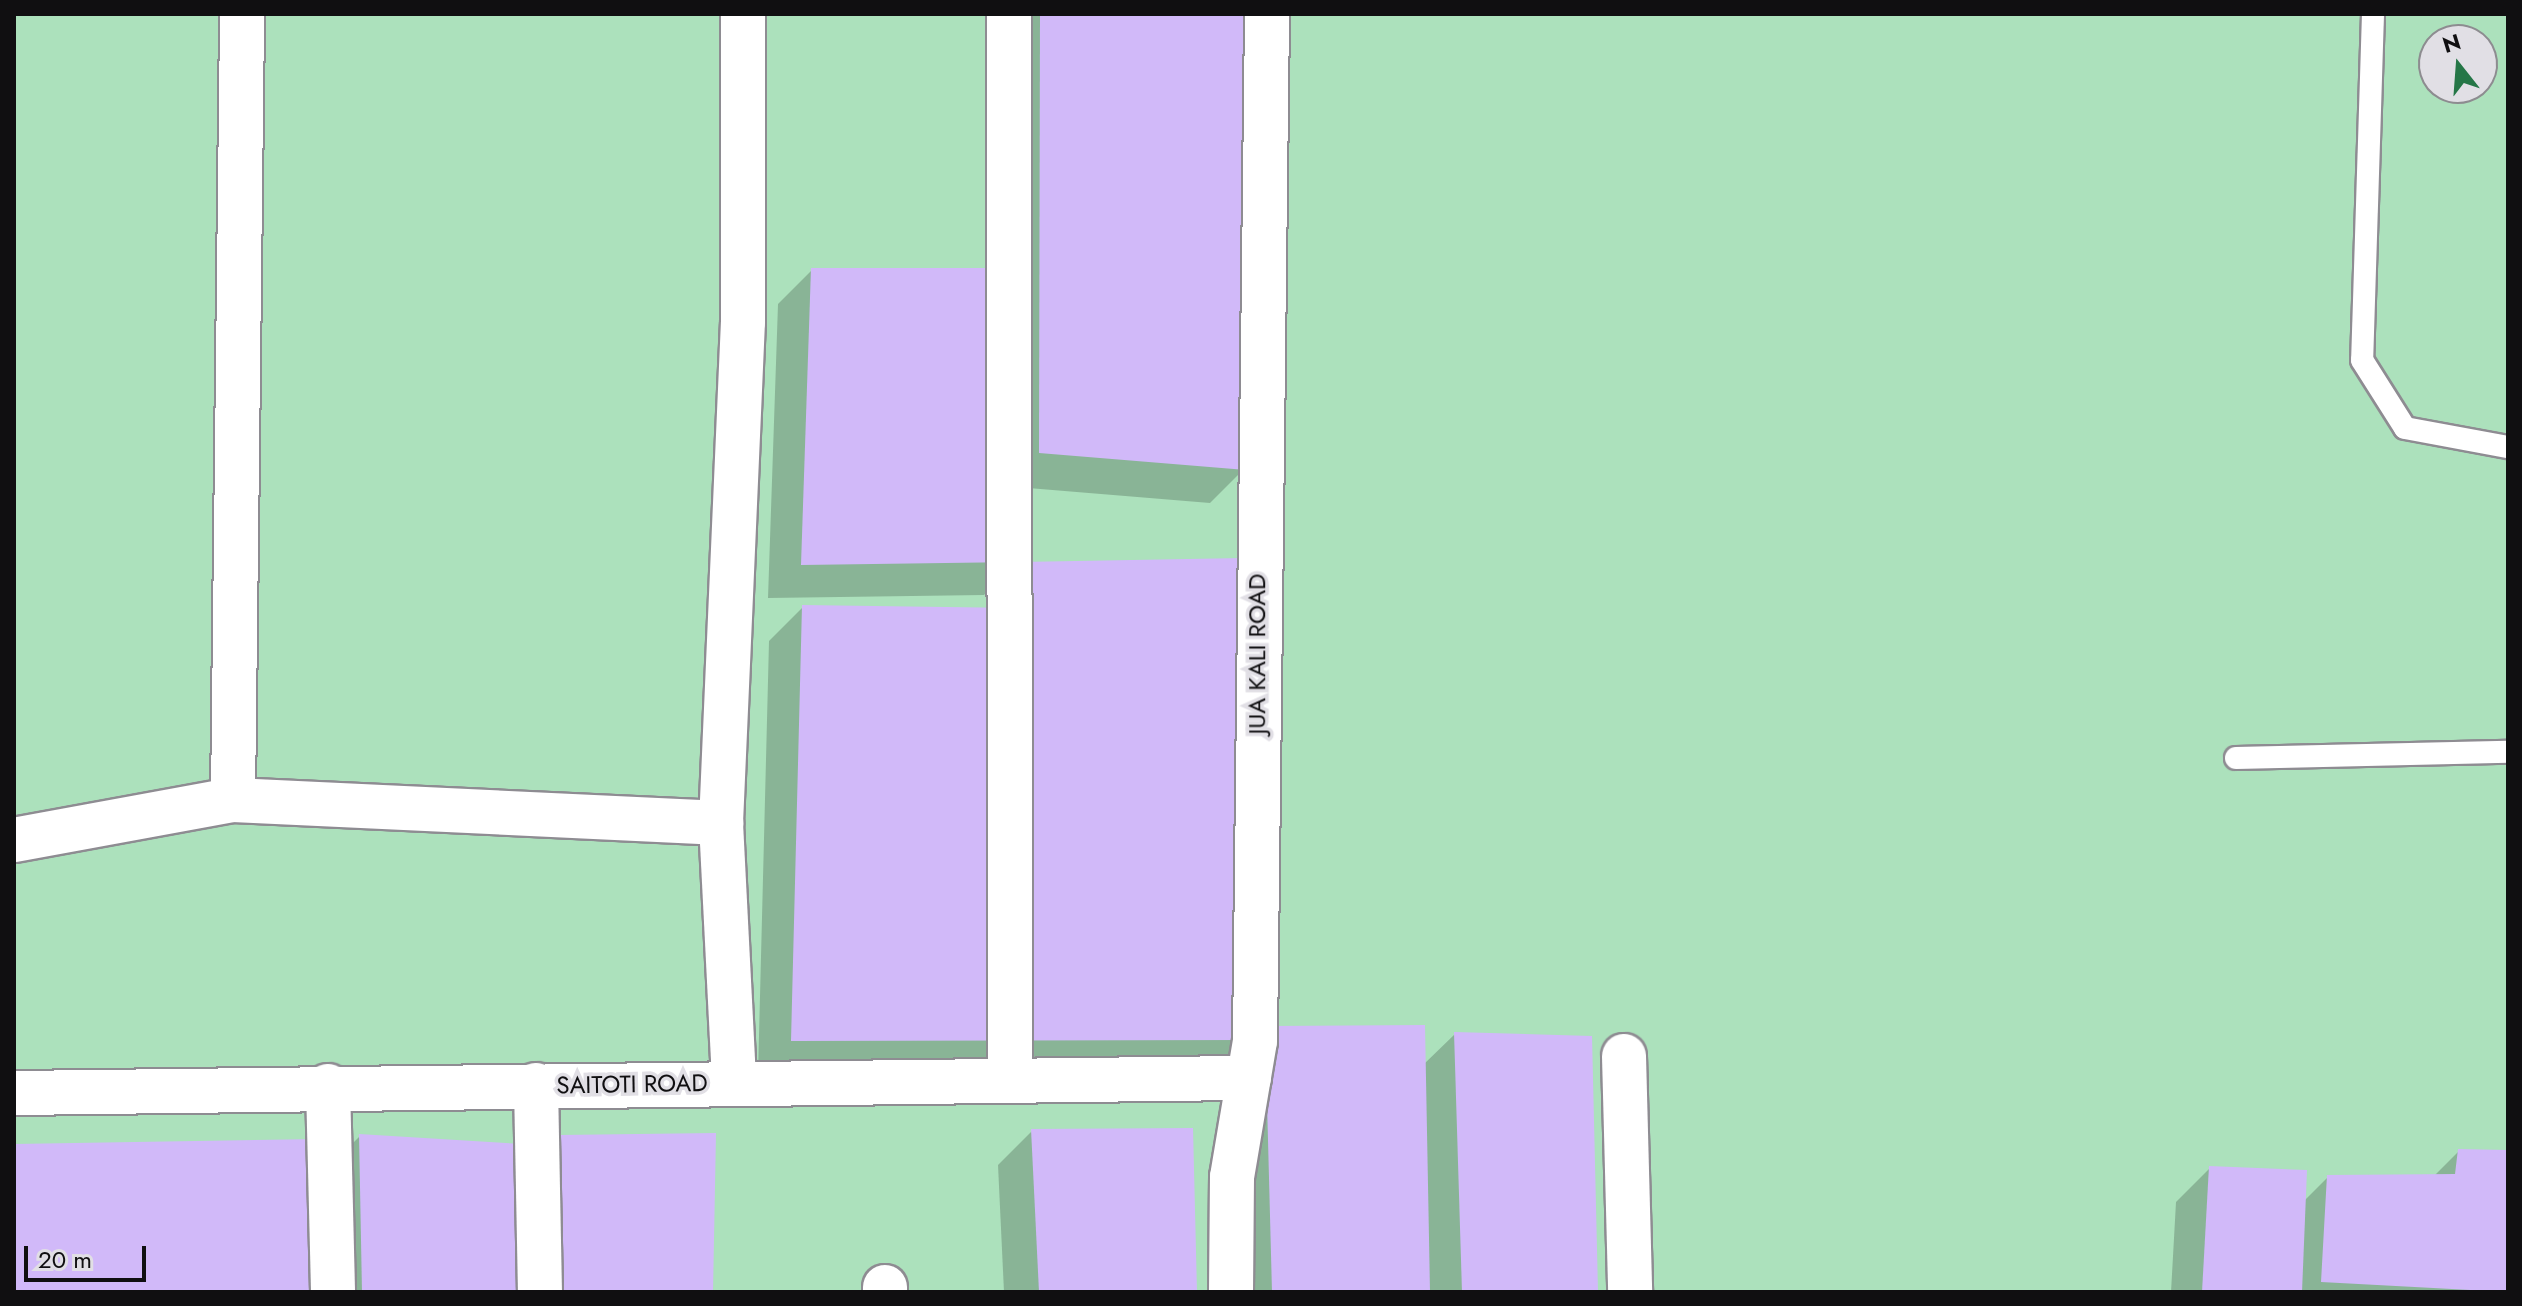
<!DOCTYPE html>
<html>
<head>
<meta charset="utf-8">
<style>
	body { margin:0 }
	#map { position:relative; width:2522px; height:1306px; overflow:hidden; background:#e1dfe5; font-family:Jost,sans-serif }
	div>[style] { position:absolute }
	.green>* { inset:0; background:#ace1bc }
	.shadow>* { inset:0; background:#0003 }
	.building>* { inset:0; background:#d1b9f9 }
	.roads { filter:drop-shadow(2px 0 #8e8c92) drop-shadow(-2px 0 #8e8c92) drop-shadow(0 2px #8e8c92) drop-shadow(0 -2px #8e8c92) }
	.service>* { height:22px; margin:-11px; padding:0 11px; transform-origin:11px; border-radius:11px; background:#fff }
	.minor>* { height:44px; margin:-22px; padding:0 22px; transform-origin:22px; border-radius:22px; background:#fff }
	span { translate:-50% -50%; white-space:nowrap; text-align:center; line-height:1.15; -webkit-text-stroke:7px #e1dfe5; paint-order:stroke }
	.street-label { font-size:24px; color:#100f11 }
	.frame { position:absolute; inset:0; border:16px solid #100f11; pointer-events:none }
	.north { position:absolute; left:2418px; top:24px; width:80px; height:80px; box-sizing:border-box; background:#e1dfe5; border:2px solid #8d8c90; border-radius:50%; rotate:343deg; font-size:22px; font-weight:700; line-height:32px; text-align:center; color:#100f11 }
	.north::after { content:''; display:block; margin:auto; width:28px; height:36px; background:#257647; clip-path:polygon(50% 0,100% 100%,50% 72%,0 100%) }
	.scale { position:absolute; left:24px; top:1246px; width:122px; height:36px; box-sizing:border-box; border:4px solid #100f11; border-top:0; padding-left:10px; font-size:24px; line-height:28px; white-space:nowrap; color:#100f11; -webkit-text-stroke:6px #e1dfe5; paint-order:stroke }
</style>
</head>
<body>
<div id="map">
	<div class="green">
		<div style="clip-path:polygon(evenodd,14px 14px,2508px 14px,2508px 1292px,14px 1292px,14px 14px,2434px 40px,2482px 40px,2482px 88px,2434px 88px,2434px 40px)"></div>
	</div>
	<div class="shadow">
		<div style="clip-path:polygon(1007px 14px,1255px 14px,1244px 469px,1210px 503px,1016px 487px,1018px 561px,984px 595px,768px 598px,778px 304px,812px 270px,1006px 270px)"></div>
		<div style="clip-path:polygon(1021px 564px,1244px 1039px,1210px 1073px,758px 1075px,769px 641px,803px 607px,987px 610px,987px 598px)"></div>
		<div style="clip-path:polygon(1455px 1034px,1596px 1292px,1238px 1292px,1232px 1062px,1423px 1065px)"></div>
		<div style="clip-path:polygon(1032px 1131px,1195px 1292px,1004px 1292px,998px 1165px)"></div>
		<div style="clip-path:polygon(360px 1136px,526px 1171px,560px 1137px,711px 1292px,328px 1292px,326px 1170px)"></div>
		<div style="clip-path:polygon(2459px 1151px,2508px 1152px,2508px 1292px,2171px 1292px,2176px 1202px,2210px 1168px,2304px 1201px,2328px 1177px,2434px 1176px)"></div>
	</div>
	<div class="building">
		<div style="clip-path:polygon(1040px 14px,1257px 14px,1246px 470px,1039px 453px)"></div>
		<div style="clip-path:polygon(811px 268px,1011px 268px,1020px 562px,801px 565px)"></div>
		<div style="clip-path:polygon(1244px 558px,1246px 1040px,791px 1041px,802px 605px,1019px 608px,1020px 562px)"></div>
		<div style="clip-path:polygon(1425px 1025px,1430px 1292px,1272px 1292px,1265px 1026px)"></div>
		<div style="clip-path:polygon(1454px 1032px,1592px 1036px,1598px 1292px,1462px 1292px)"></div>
		<div style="clip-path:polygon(1193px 1128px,1197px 1292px,1039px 1292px,1031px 1129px)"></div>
		<div style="clip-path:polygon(716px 1133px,713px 1292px,561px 1292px,559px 1135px)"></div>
		<div style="clip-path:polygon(359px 1134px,522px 1144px,527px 1292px,362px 1292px)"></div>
		<div style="clip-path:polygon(319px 1139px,323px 1292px,14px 1292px,14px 1144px)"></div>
		<div style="clip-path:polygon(2458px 1149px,2508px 1150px,2508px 1292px,2321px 1282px,2327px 1175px,2455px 1174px)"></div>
		<div style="clip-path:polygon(2209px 1166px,2307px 1170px,2302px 1292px,2202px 1292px)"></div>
	</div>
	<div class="roads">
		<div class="service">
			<div style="left:2373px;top:14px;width:346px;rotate:91.8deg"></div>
			<div style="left:2362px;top:360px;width:80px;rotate:57.7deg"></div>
			<div style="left:2405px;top:428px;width:105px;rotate:10.5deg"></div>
			<div style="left:2236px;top:758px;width:272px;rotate:-1.3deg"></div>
		</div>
		<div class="minor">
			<div style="left:1009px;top:14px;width:1066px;rotate:89.95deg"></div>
			<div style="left:233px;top:800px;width:786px;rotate:-89.34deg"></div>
			<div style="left:721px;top:823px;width:501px;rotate:-87.49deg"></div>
			<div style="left:743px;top:322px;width:308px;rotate:-90deg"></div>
			<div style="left:14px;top:840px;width:223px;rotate:-10.4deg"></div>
			<div style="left:233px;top:800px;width:489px;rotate:2.7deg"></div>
			<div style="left:721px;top:823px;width:259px;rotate:87.1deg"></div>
			<div style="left:1624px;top:1056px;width:236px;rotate:88.5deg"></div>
			<div style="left:536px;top:1085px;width:207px;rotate:88.9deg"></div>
			<div style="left:328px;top:1086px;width:206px;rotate:88.6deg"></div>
			<div style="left:14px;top:1093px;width:1235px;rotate:-0.7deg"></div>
			<div style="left:885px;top:1292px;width:5px;rotate:-90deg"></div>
			<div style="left:1231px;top:1292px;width:115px;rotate:-89.5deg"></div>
			<div style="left:1232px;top:1177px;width:138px;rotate:-80.4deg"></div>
			<div style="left:1255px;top:1041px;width:1027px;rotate:-89.33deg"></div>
		</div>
	</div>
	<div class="street-label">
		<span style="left:1257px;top:654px;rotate:-90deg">JUA KALI ROAD</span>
		<span style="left:632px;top:1084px;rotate:-1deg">SAITOTI ROAD</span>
	</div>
	<div class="frame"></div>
	<div class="north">N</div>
	<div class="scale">20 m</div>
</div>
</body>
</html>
